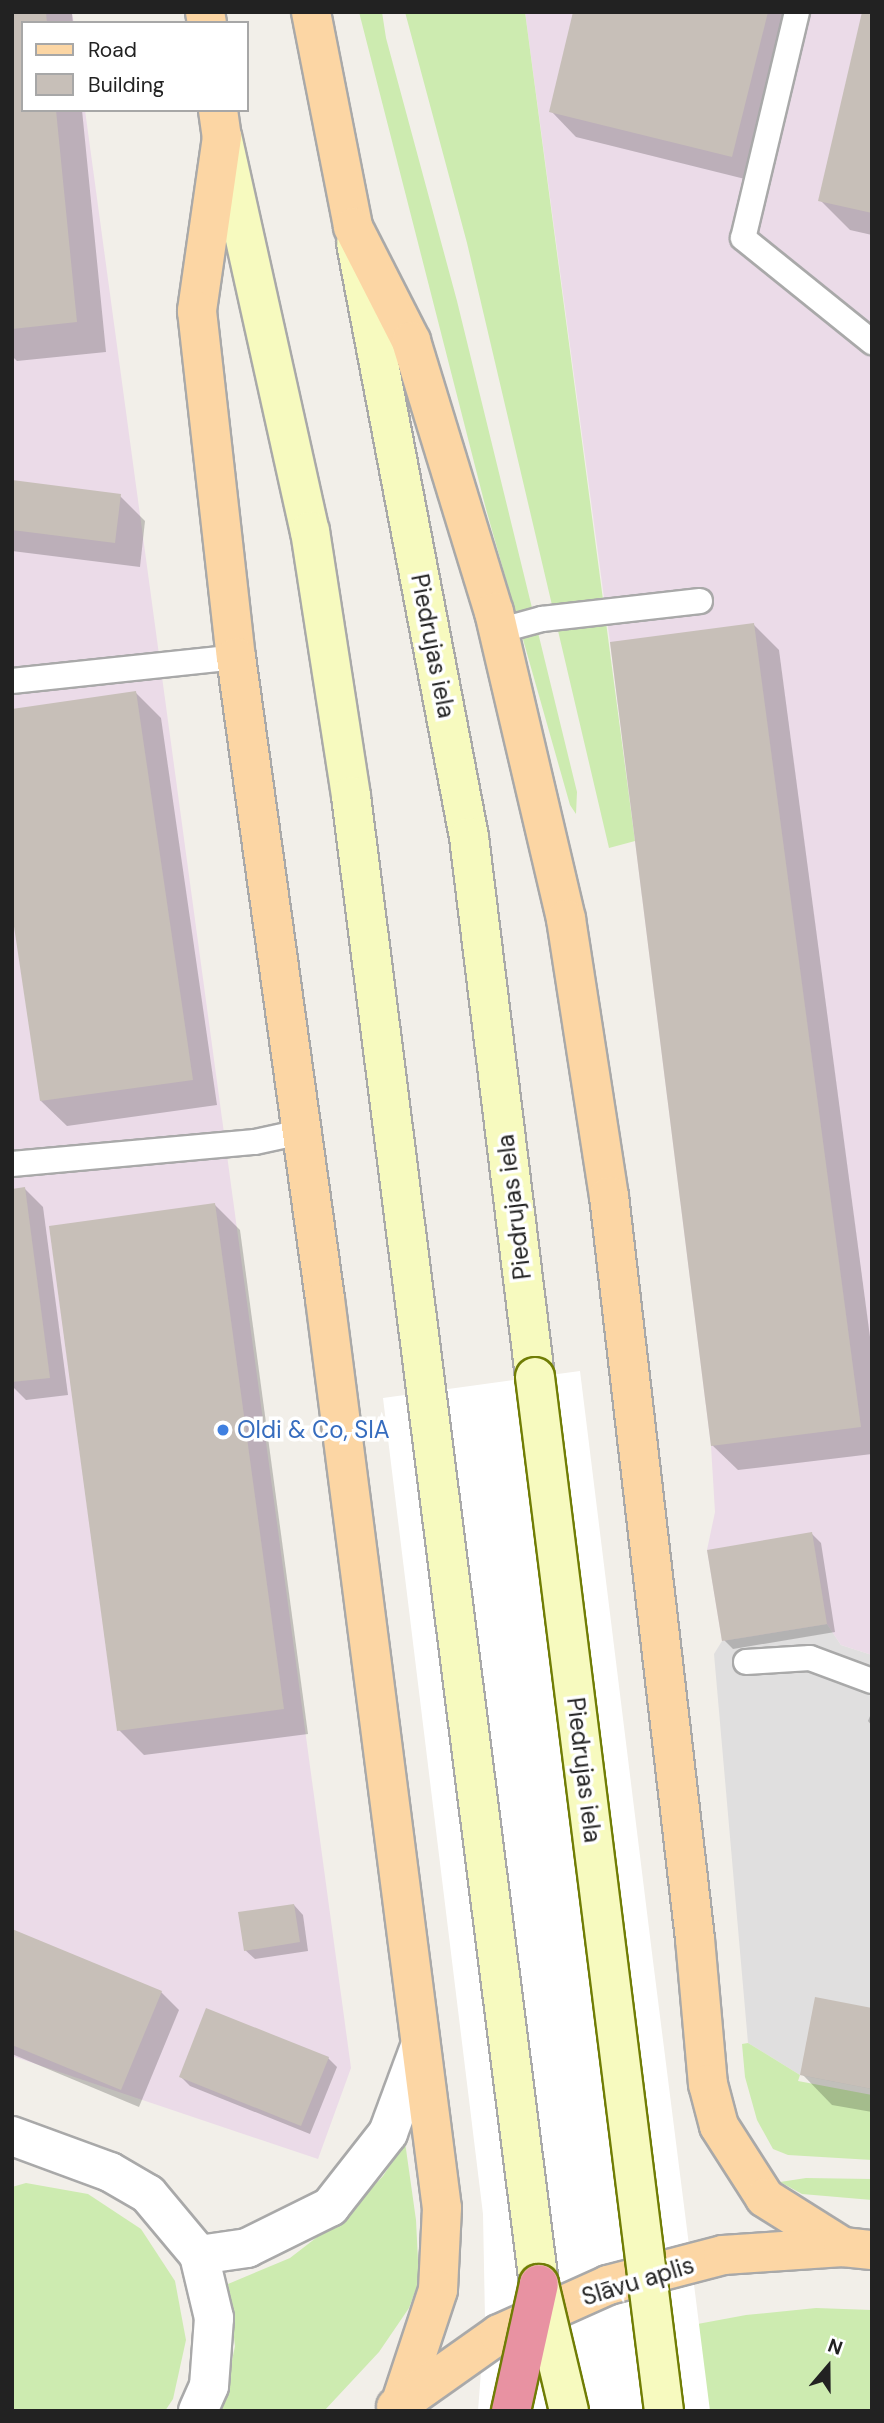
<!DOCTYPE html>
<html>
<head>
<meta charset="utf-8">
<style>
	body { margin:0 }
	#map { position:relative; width:884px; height:2423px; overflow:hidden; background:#f2efe9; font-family:"DM Sans",sans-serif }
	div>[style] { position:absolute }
	.residential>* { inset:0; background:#e0dfdf }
	.industrial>* { inset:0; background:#ebdbe8 }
	.grass>* { inset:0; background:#cdebb0 }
	.pier>* { inset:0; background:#fff }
	.shadow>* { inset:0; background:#0003 }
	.building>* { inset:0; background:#c7bfb8 }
	.roads { filter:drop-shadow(2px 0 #a9a9a9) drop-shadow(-2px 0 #a9a9a9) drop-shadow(0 2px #a9a9a9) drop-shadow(0 -2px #a9a9a9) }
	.lane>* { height:24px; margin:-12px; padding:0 12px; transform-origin:12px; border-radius:12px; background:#fff }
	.street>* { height:38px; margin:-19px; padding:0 19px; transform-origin:19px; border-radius:19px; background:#fff }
	.secondary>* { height:38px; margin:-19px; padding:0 19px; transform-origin:19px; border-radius:19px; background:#f7fabf }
	.primary>* { height:38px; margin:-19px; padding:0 19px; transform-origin:19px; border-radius:19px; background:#fcd6a4 }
	.bridges { filter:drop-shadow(2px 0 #707d05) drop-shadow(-2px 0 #707d05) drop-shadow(0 2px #707d05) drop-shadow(0 -2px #707d05) }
	.secondary-bridge>* { height:38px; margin:-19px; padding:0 19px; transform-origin:19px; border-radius:19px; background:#f7fabf }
	.highway-bridge>* { height:38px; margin:-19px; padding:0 19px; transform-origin:19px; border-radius:19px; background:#e892a2 }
	.dots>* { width:19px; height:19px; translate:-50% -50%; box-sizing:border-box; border:4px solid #fff; border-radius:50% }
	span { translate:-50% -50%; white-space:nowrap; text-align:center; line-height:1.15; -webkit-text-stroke:7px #fff; paint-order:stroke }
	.street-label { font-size:24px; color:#222 }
	.shop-label { font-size:24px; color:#366cbe }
	.left { translate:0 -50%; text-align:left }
	.frame { position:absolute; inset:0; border:14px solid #222; pointer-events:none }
	.legend { position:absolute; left:21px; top:21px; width:228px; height:91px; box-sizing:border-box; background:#fff; border:2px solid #a7a7a7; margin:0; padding:9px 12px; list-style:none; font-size:21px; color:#222 }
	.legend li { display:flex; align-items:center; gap:14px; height:35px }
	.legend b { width:35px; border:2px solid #a7a7a7 }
	.north { position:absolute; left:793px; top:2332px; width:70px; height:70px; -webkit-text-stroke:5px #fff; paint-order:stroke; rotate:20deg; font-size:19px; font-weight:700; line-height:28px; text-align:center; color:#222 }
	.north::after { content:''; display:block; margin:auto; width:24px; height:32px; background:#222; clip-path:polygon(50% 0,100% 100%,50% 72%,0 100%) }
</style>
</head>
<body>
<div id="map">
	<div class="residential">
		<div style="clip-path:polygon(827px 1624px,841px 1645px,872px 1655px,872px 2089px,800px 2075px,748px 2043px,714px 1654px,722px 1641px)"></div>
	</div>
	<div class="industrial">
		<div style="clip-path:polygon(12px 12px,72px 12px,74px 23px,23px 23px,23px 110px,85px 110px,351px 2068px,318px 2159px,12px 2056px)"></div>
		<div style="clip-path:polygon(525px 12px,872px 12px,872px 1655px,841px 1645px,827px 1624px,722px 1641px,707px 1550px,715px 1512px,711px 1446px,610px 642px)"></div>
	</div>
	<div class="grass">
		<div style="clip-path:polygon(359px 12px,382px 12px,386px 38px,457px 301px,577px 792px,576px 814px,570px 805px,486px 509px)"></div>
		<div style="clip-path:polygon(405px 12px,525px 12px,635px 841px,609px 848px,467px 243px)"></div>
		<div style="clip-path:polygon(748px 2043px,800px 2075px,798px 2081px,872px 2095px,872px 2160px,788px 2155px,773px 2149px,757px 2120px,745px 2077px,742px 2044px)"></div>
		<div style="clip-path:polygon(405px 2142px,416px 2220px,419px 2281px,409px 2308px,379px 2352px,324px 2411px,218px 2411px,224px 2399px,235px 2346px,228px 2284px,290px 2258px,347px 2214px,383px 2176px)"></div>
		<div style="clip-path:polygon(806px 2178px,872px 2179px,872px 2200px,802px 2194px,780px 2182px)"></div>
		<div style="clip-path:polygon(26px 2183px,88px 2194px,141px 2229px,175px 2281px,186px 2340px,173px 2399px,165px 2411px,12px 2411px,12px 2187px)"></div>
		<div style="clip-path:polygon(816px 2308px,872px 2310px,872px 2411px,493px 2411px,676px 2328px,746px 2315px)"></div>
	</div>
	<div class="pier">
		<div style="clip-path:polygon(580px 1371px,653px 1961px,710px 2411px,478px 2411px,485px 2319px,483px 2214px,383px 1398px)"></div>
	</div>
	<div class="shadow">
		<div style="clip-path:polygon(12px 12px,72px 14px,73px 23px,23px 23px,23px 110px,82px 110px,106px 352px,17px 361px,12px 356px)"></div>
		<div style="clip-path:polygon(575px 12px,799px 12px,757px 182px,576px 137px,551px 111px)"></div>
		<div style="clip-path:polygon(872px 12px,872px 235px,850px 230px,820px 200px)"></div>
		<div style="clip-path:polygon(12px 482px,120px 496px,145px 521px,140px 567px,12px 551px)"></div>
		<div style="clip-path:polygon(754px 625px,779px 650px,872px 1352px,872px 1454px,738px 1470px,712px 1445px)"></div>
		<div style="clip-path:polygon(136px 693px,161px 718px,217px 1105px,67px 1126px,41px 1101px)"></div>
		<div style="clip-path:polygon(25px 1189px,43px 1207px,68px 1395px,26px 1400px,12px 1386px,12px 1191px)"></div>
		<div style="clip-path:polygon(215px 1205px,240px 1230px,308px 1734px,144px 1755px,119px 1730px)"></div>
		<div style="clip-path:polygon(812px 1534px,821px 1543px,835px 1632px,733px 1649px,724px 1640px)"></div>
		<div style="clip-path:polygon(872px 1711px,872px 1726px,868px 1721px)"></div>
		<div style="clip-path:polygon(294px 1905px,303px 1915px,308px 1951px,255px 1959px,245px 1950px)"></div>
		<div style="clip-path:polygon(12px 1931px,161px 1992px,179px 2010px,139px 2107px,12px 2054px)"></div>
		<div style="clip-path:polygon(872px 2010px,872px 2112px,832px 2105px,802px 2074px)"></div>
		<div style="clip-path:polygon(328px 2058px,337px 2067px,310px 2134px,190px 2086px,181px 2077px)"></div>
	</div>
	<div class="building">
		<div style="clip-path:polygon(12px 12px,46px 12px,47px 23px,23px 23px,23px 110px,56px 110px,77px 322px,12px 329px)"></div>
		<div style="clip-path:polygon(573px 12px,768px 12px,732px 157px,549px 112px)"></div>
		<div style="clip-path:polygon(862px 12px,872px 12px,872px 213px,818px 201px)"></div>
		<div style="clip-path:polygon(12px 480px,121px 494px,115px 543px,12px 530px)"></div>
		<div style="clip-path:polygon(754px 623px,861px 1427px,711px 1446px,610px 642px)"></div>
		<div style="clip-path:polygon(136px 691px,193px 1080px,40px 1101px,12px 913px,12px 709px)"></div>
		<div style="clip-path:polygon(25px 1187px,50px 1378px,12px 1382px,12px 1189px)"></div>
		<div style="clip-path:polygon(215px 1203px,284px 1709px,117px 1731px,49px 1226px)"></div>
		<div style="clip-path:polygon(812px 1532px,827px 1624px,722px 1641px,707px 1550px)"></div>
		<div style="clip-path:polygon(294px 1904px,300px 1942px,244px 1951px,238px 1912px)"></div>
		<div style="clip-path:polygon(12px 1929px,162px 1991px,121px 2090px,12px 2045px)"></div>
		<div style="clip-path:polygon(815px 1997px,872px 2008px,872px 2089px,800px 2075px)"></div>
		<div style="clip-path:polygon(206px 2008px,329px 2057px,301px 2126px,179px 2077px)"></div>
	</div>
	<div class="roads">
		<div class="lane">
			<div style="left:797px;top:12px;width:232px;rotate:103.4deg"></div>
			<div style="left:743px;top:238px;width:166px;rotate:38.9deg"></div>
			<div style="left:498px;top:631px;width:46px;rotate:-15.3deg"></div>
			<div style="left:542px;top:619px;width:159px;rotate:-6.5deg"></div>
			<div style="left:12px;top:681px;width:225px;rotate:-6.1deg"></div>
			<div style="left:12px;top:1164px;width:244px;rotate:-5.2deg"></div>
			<div style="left:255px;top:1142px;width:47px;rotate:-12.3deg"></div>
			<div style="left:746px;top:1662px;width:64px;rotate:-3.6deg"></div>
			<div style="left:810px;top:1658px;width:66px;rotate:20.4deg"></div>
		</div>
		<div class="street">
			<div style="left:12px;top:2136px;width:104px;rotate:20.2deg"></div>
			<div style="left:110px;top:2172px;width:44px;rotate:30.1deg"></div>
			<div style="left:148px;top:2194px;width:80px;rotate:50.1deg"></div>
			<div style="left:199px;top:2255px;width:65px;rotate:76.6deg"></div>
			<div style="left:214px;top:2318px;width:68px;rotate:94.2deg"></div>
			<div style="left:209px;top:2386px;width:27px;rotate:114deg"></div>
			<div style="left:199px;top:2255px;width:49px;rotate:-8.3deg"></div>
			<div style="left:247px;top:2248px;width:93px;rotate:-26.3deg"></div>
			<div style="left:330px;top:2207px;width:94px;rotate:-51.9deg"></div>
			<div style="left:388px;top:2133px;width:90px;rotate:-69.7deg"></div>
		</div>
		<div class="secondary">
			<div style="left:223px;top:140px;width:401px;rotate:77.5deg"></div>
			<div style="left:310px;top:531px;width:268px;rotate:81.2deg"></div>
			<div style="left:351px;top:796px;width:1500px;rotate:82.8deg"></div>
			<div style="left:356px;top:243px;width:605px;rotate:79.23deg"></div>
			<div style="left:469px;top:837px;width:544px;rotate:83.03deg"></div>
		</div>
		<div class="primary">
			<div style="left:205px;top:12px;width:11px;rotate:80deg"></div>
			<div style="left:311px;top:12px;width:219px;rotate:78.9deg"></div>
			<div style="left:353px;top:227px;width:128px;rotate:63deg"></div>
			<div style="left:411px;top:341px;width:283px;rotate:73deg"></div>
			<div style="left:494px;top:612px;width:315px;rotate:76.8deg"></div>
			<div style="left:566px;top:919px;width:280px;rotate:81.2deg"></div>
			<div style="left:609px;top:1196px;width:748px;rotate:83.4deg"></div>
			<div style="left:695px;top:1939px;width:146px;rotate:84.9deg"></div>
			<div style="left:708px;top:2084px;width:43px;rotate:75.3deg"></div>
			<div style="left:719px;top:2126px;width:85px;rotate:57.4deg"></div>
			<div style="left:765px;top:2198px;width:92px;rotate:32.1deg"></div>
			<div style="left:218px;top:110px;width:27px;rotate:82deg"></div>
			<div style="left:222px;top:137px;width:176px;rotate:98.2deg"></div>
			<div style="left:197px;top:311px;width:348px;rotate:83.6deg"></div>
			<div style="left:236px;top:657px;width:648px;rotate:82.11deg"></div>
			<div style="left:325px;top:1299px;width:916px;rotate:82.67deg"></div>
			<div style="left:442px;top:2208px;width:82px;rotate:92.8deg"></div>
			<div style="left:438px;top:2290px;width:118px;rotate:108.3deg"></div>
			<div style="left:396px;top:2407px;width:126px;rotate:-35.3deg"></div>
			<div style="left:499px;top:2334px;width:120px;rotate:-24.2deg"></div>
			<div style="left:608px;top:2285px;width:119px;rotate:-14.6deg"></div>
			<div style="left:723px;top:2255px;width:120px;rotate:-3.8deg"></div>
			<div style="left:843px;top:2247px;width:29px;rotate:6deg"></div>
		</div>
	</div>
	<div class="bridges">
		<div class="secondary-bridge">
			<div style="left:535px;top:1377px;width:1042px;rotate:82.89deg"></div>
			<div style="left:539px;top:2284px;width:130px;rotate:76.7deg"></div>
		</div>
		<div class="highway-bridge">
			<div style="left:511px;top:2411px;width:130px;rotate:-77.6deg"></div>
		</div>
	</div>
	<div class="dots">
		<div style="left:223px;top:1430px;background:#3f7fe0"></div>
	</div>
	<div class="street-label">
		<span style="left:433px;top:646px;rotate:79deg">Piedrujas iela</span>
		<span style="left:514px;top:1207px;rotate:-97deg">Piedrujas iela</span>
		<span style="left:584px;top:1770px;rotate:83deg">Piedrujas iela</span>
		<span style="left:638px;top:2281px;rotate:-17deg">Slāvu aplis</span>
	</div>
	<div class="shop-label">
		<span class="left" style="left:237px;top:1430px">Oldi &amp; Co, SIA</span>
	</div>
	<div class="frame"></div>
	<ul class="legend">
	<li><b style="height:9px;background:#fcd6a4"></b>Road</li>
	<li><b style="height:19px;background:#c7bfb8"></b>Building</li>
	</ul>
	<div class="north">N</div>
</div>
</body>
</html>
